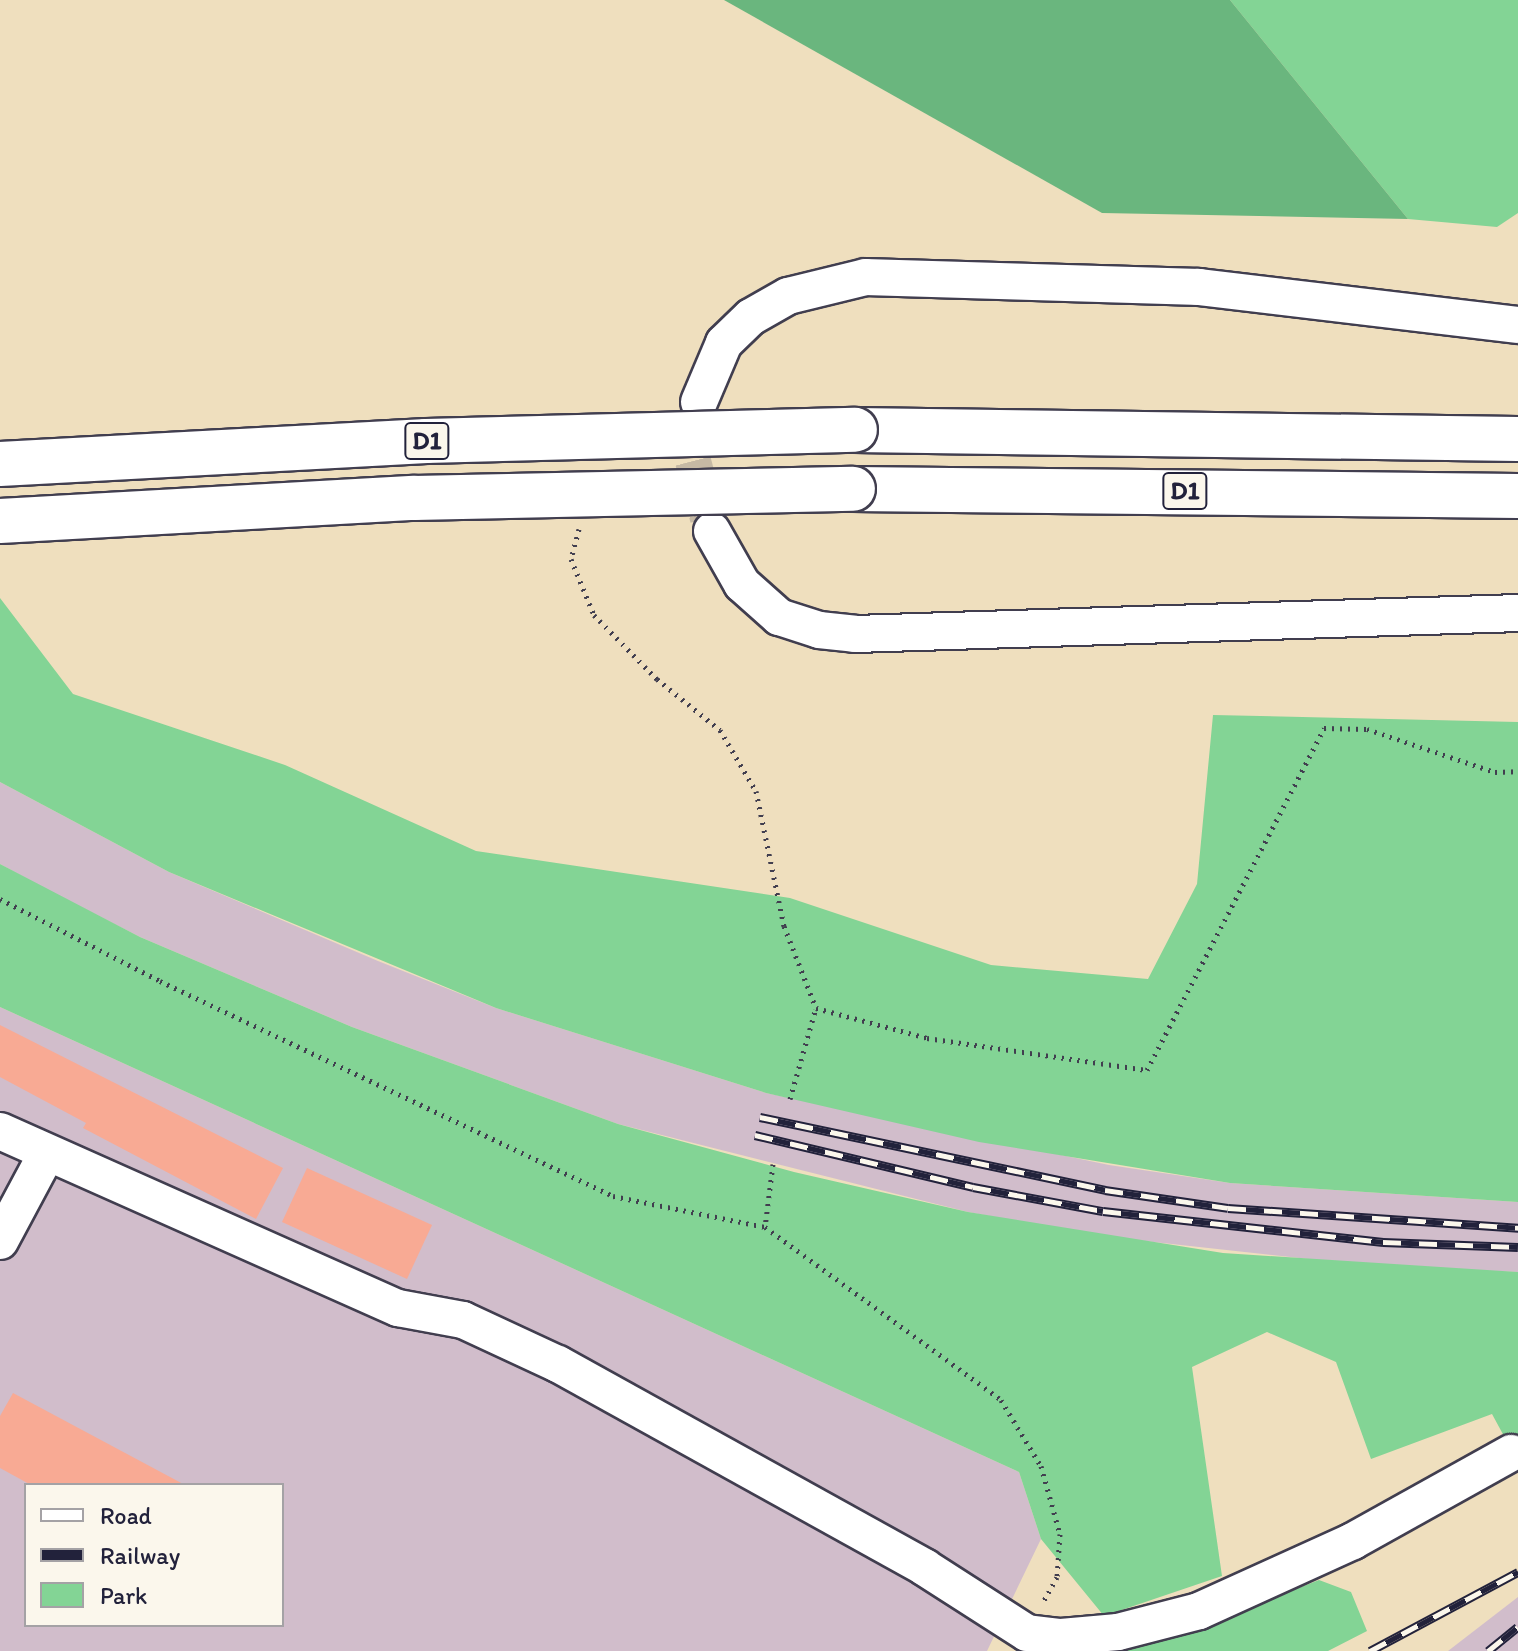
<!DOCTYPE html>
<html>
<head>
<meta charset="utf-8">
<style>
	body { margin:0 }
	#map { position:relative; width:1518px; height:1651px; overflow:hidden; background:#efdfbe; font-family:Itim,sans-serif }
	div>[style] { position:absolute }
	.industrial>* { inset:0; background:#d1bdcb }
	.green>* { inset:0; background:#83d495 }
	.forest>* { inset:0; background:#6ab67e }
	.building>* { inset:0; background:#f8aa94 }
	.minor-tunnel>* { height:36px; margin-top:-18px; transform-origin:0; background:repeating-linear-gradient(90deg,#c6b9a4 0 36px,transparent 0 54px) }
	.path>* { height:5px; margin-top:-2.5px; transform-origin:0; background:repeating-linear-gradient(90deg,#413e4f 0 2px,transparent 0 8px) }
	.roads { filter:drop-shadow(2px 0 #413e4f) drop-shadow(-2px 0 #413e4f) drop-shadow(0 2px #413e4f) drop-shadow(0 -2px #413e4f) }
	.minor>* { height:36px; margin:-18px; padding:0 18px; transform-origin:18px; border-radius:18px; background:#fff }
	.highway>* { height:44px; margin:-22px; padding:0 22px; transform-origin:22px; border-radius:22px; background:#fff }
	.rail>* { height:9px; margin-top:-4.5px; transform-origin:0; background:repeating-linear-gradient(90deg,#fbf7ec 0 18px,#22223b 0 36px); box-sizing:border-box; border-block:2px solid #22223b }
	.bridges { filter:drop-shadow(2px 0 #413e4f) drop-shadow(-2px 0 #413e4f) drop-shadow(0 2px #413e4f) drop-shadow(0 -2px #413e4f) }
	.highway-bridge>* { height:44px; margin:-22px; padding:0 22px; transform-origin:22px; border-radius:22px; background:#fff }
	span { translate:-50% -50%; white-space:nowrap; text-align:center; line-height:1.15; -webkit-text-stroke:7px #fbf7ec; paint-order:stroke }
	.shield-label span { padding:2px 6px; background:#fbf7ec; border:2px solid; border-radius:6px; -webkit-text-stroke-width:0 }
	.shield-label { font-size:26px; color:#22223b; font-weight:700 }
	.legend { position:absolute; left:24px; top:1483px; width:260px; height:144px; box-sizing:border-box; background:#fbf7ec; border:2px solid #a4a2a5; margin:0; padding:10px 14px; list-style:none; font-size:24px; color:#22223b }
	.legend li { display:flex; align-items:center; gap:16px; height:40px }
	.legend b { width:40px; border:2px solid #a4a2a5 }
</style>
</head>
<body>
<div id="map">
	<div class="industrial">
		<div style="clip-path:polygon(0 782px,169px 872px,378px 961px,496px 1008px,766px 1093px,1109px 1165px,1230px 1183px,1518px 1202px,1518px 1272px,1381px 1267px,1099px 1236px,968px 1212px,618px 1124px,352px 1027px,140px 937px,46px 889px,0 864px)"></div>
		<div style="clip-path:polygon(evenodd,0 1007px,1019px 1472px,1041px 1539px,987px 1651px,0 1651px,0 1007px,26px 1485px,282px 1485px,282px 1625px,26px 1625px,26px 1485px)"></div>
		<div style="clip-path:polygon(1518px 1597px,1518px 1651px,1448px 1651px)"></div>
	</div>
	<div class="green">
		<div style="clip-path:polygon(1230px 0,1518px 0,1518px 213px,1497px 227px,1408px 219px)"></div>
		<div style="clip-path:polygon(0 598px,73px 694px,285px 765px,476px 851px,790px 898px,991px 965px,1148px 979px,1197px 884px,1213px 715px,1518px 722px,1518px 1202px,1230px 1183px,979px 1142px,766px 1093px,496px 1008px,169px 872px,0 782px)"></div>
		<div style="clip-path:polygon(0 864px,140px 937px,352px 1027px,618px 1124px,794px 1172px,968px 1212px,1223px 1253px,1518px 1272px,1518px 1462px,1492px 1414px,1371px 1459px,1336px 1362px,1267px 1332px,1192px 1367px,1222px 1576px,1104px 1616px,1041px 1539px,1019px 1472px,0 1007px)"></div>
		<div style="clip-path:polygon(1319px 1580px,1351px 1592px,1367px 1631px,1328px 1651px,1085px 1651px,1208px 1623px)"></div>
	</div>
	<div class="forest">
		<div style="clip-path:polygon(724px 0,1230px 0,1408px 219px,1102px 213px)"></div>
	</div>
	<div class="building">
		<div style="clip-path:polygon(0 1025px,283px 1168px,256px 1219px,83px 1128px,86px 1123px,0 1077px)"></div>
		<div style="clip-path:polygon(307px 1168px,432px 1225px,407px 1279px,282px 1222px)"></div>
		<div style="clip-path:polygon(13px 1393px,185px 1485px,31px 1485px,0 1468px,0 1416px)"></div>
	</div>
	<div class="minor-tunnel">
		<div style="left:698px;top:408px;width:53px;rotate:95.4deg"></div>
		<div style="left:693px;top:461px;width:59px;rotate:75.3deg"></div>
	</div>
	<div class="path">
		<div style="left:579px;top:529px;width:31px;rotate:105deg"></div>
		<div style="left:571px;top:559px;width:61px;rotate:67.7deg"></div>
		<div style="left:594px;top:615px;width:90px;rotate:45.5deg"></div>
		<div style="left:657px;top:679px;width:81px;rotate:39deg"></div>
		<div style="left:720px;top:730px;width:71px;rotate:59.5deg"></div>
		<div style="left:756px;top:791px;width:138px;rotate:78.3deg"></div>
		<div style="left:784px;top:926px;width:88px;rotate:68.7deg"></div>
		<div style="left:0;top:899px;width:180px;rotate:27.1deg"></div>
		<div style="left:160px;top:981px;width:501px;rotate:25.39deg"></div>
		<div style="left:613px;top:1196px;width:155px;rotate:11.5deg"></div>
		<div style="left:790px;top:1099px;width:95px;rotate:-74.1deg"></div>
		<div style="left:816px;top:1008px;width:115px;rotate:15.1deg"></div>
		<div style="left:927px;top:1038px;width:222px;rotate:8.3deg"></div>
		<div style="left:1147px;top:1070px;width:385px;rotate:-62.6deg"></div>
		<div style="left:1324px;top:728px;width:43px;rotate:1.3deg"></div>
		<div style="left:1367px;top:729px;width:135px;rotate:18.6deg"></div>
		<div style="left:1495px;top:772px;width:23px;rotate:-2deg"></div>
		<div style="left:773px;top:1164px;width:64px;rotate:97.2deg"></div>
		<div style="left:765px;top:1227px;width:293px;rotate:36.2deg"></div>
		<div style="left:1001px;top:1400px;width:77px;rotate:58.8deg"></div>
		<div style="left:1041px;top:1466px;width:71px;rotate:74.4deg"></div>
		<div style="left:1060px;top:1534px;width:43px;rotate:94deg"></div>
		<div style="left:1057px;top:1577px;width:31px;rotate:119deg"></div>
	</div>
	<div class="roads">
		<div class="minor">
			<div style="left:699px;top:402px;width:64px;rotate:-67deg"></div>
			<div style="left:724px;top:343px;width:37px;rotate:-44deg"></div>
			<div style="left:751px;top:317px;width:43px;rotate:-29.6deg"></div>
			<div style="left:788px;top:296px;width:80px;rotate:-13.7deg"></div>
			<div style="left:866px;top:277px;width:333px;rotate:1.7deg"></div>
			<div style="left:1199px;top:287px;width:321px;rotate:6.8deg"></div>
			<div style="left:712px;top:531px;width:61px;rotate:60.5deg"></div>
			<div style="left:742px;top:584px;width:50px;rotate:41.7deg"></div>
			<div style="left:779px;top:617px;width:42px;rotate:18deg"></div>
			<div style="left:819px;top:630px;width:36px;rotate:6deg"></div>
			<div style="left:855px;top:634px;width:663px;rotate:-1.81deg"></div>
			<div style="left:0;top:1131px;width:436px;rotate:24deg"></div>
			<div style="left:398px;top:1308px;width:66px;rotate:10.5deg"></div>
			<div style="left:463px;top:1320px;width:105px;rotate:24.9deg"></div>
			<div style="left:558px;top:1364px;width:419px;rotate:29deg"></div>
			<div style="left:924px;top:1567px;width:122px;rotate:32.7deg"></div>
			<div style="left:1027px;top:1633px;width:34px;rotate:7deg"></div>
			<div style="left:1061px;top:1637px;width:57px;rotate:-5deg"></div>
			<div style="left:1118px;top:1632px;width:84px;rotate:-14.5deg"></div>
			<div style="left:1199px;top:1611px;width:169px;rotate:-24.4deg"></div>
			<div style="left:1353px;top:1541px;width:181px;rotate:-29.1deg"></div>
			<div style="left:0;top:1241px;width:100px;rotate:-61.9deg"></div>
		</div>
		<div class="highway">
			<div style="left:855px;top:430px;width:663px;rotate:0.78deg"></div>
			<div style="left:853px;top:489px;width:665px;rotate:0.6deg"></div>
		</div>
	</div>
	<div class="rail">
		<div style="left:760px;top:1117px;width:353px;rotate:11.9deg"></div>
		<div style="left:1105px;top:1190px;width:124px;rotate:8.3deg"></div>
		<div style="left:1228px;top:1208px;width:291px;rotate:3.9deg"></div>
		<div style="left:755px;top:1135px;width:224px;rotate:13.4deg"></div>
		<div style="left:973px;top:1187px;width:132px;rotate:10.5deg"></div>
		<div style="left:1103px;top:1211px;width:282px;rotate:6.3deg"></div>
		<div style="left:1383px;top:1242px;width:135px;rotate:2.1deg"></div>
		<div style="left:1370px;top:1651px;width:168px;rotate:-28.1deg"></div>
		<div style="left:1488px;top:1651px;width:38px;rotate:-39deg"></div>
	</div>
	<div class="bridges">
		<div class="highway-bridge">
			<div style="left:0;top:464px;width:427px;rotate:-3.1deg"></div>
			<div style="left:426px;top:441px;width:429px;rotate:-1.5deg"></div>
			<div style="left:0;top:521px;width:415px;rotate:-3.2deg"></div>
			<div style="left:414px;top:498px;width:439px;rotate:-1.2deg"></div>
		</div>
	</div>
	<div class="shield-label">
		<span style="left:427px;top:441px">D1</span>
		<span style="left:1185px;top:491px">D1</span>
	</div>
	<ul class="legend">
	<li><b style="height:10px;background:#fff"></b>Road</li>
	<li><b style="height:10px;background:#22223b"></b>Railway</li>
	<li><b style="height:22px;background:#83d495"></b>Park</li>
	</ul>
</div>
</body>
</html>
